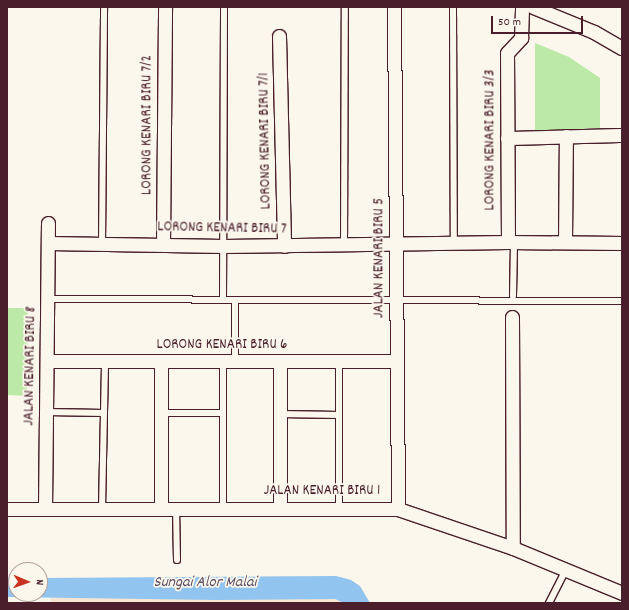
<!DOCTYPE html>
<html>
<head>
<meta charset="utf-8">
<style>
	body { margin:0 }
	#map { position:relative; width:629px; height:610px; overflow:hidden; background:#fbf7ec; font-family:Dekko,sans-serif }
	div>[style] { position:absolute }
	.built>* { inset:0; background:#f6e5d3 }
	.green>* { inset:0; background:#bce9a7 }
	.water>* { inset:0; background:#91c4ee }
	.roads { filter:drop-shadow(1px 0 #4a1f2b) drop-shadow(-1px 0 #4a1f2b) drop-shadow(0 1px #4a1f2b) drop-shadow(0 -1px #4a1f2b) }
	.service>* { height:6px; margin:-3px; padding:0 3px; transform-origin:3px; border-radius:3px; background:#fbf7ec }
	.minor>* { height:13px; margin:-6.5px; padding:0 6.5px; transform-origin:6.5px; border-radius:6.5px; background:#fbf7ec }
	span { translate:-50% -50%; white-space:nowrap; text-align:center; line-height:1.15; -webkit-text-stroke:3.5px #fbf7ec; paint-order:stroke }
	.street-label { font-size:15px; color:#4a1f2b }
	.water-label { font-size:16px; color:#5f5166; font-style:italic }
	.frame { position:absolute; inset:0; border:8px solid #4a1f2b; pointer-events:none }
	.north { position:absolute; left:8px; top:562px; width:40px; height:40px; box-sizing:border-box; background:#fbf7ec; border:1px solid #b4a19f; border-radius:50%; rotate:92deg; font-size:11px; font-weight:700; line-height:16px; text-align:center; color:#4a1f2b }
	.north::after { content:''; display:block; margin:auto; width:14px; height:18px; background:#c8321e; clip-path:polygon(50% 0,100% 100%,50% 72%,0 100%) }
	.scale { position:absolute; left:491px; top:16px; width:92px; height:18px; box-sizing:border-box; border:2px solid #4a1f2b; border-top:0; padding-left:5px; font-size:12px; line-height:14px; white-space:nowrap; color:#4a1f2b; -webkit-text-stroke:3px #fbf7ec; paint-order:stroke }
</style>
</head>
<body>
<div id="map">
	<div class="built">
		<div style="clip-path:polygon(50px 597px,335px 599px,344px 603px,51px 603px)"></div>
	</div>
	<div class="green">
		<div style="clip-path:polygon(535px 43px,569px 57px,600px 78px,600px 128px,535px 131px)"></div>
		<div style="clip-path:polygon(7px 308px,28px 308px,27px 396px,7px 395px)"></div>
	</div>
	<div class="water">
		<div style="clip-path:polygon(336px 576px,351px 580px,360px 586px,370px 603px,344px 603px,335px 599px,216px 600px,7px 597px,7px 578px,16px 578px,16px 594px,40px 594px,40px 578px)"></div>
	</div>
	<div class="roads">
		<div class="service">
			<div style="left:453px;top:7px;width:236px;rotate:89.8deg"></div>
			<div style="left:102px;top:244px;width:237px;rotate:-89.5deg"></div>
			<div style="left:344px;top:245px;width:238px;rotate:-89.8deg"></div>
			<div style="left:513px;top:296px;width:54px;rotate:-88.9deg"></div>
			<div style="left:47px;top:299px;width:575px;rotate:0.2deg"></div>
			<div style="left:223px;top:300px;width:293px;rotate:-89.8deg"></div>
			<div style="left:223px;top:362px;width:146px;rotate:90deg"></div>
			<div style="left:235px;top:362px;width:62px;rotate:-90deg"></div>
			<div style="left:46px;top:412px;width:58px;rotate:1deg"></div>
			<div style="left:162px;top:413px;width:61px"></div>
			<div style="left:280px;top:414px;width:59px;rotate:1deg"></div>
			<div style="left:102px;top:508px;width:146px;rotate:-88.8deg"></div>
			<div style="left:176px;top:508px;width:52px;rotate:88.9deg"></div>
			<div style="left:339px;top:508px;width:146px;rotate:-90deg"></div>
			<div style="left:549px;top:603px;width:37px;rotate:-63deg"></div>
		</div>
		<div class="minor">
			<div style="left:394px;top:7px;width:502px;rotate:89.54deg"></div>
			<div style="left:533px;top:7px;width:66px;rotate:22.3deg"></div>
			<div style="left:594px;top:32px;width:32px;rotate:30deg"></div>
			<div style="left:279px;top:36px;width:210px;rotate:88.6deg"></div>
			<div style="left:507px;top:138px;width:115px;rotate:-1.5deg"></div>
			<div style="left:508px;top:242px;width:189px;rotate:-90.3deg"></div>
			<div style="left:507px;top:53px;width:21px;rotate:-47deg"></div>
			<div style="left:521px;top:38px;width:31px;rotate:-88deg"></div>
			<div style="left:565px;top:242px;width:106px;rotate:-89.5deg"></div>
			<div style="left:48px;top:243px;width:176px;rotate:1deg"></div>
			<div style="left:224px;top:246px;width:284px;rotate:-0.8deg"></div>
			<div style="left:508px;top:242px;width:114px;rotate:0.5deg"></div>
			<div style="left:163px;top:244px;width:237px;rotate:-89.5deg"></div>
			<div style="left:512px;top:317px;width:231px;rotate:89.8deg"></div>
			<div style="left:47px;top:361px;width:350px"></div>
			<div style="left:280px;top:363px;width:144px;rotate:90deg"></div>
			<div style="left:161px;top:508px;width:146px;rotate:-90deg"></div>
			<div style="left:7px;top:509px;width:391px"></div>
			<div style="left:398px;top:509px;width:121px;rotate:18.7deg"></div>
			<div style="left:513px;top:548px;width:118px;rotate:22.4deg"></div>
			<div style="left:45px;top:509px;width:286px;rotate:-89.4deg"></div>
		</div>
	</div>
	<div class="street-label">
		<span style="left:148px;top:125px;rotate:-90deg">LORONG KENARI BIRU 7/2</span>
		<span style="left:491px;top:140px;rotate:-90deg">LORONG KENARI BIRU 3/3</span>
		<span style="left:266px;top:141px;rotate:-91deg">LORONG KENARI BIRU 7/1</span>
		<span style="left:222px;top:229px;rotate:1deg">LORONG KENARI BIRU 7</span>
		<span style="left:380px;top:258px;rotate:-90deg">JALAN KENARI BIRU 5</span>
		<span style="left:222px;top:346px">LORONG KENARI BIRU 6</span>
		<span style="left:31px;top:366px;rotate:-89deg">JALAN KENARI BIRU 8</span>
		<span style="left:322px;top:492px">JALAN KENARI BIRU 1</span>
	</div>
	<div class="water-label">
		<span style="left:205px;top:583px">Sungai Alor Malai</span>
	</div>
	<div class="frame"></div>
	<div class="north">N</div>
	<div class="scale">50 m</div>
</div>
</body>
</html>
